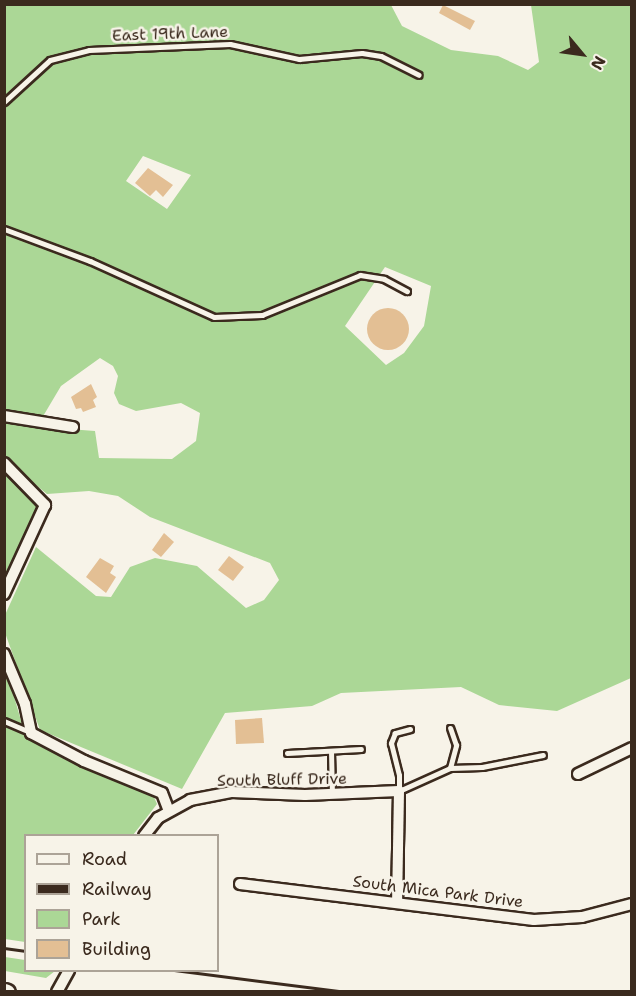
<!DOCTYPE html>
<html>
<head>
<meta charset="utf-8">
<style>
	body { margin:0 }
	#map { position:relative; width:636px; height:996px; overflow:hidden; background:#f7f3e8; font-family:"Shantell Sans",sans-serif }
	div>[style] { position:absolute }
	.green>* { inset:0; background:#abd796 }
	.building>* { inset:0; background:#e3bf94 }
	.round { border-radius:50% }
	.roads { filter:drop-shadow(2px 0 #3b2a1e) drop-shadow(-2px 0 #3b2a1e) drop-shadow(0 2px #3b2a1e) drop-shadow(0 -2px #3b2a1e) }
	.lane>* { height:5px; margin:-2.5px; padding:0 2.5px; transform-origin:2.5px; border-radius:2.5px; background:#f7f3e8 }
	.street>* { height:10px; margin:-5px; padding:0 5px; transform-origin:5px; border-radius:5px; background:#f7f3e8 }
	.secondary>* { height:15px; margin:-7.5px; padding:0 7.5px; transform-origin:7.5px; border-radius:7.5px; background:#f7f3e8 }
	.rail>* { height:3px; margin:-1.5px; padding:0 1.5px; transform-origin:1.5px; border-radius:1.5px; background:#3b2a1e }
	span { translate:-50% -50%; white-space:nowrap; text-align:center; line-height:1.15; -webkit-text-stroke:5px #f7f3e8; paint-order:stroke }
	.street-label { font-size:16px; color:#3b2a1e }
	.frame { position:absolute; inset:0; border:6px solid #3b2a1e; pointer-events:none }
	.legend { position:absolute; left:24px; top:834px; width:195px; height:138px; box-sizing:border-box; background:#f7f3e8; border:2px solid #aca397; margin:0; padding:8px 10px; list-style:none; font-size:18px; color:#3b2a1e }
	.legend li { display:flex; align-items:center; gap:12px; height:30px }
	.legend b { width:30px; border:2px solid #aca397 }
	.north { position:absolute; left:552px; top:24px; width:60px; height:60px; -webkit-text-stroke:4px #f7f3e8; paint-order:stroke; rotate:119deg; font-size:16px; font-weight:700; line-height:24px; text-align:center; color:#3b2a1e }
	.north::after { content:''; display:block; margin:auto; width:21px; height:27px; background:#3b2a1e; clip-path:polygon(50% 0,100% 100%,50% 72%,0 100%) }
</style>
</head>
<body>
<div id="map">
	<div class="green">
		<div style="clip-path:polygon(evenodd,4px 5px,391px 5px,402px 26px,451px 50px,498px 56px,528px 70px,539px 62px,531px 5px,631px 5px,631px 678px,557px 711px,499px 705px,461px 687px,341px 693px,312px 706px,225px 713px,182px 789px,40px 730px,4px 630px,5px 615px,36px 547px,96px 596px,111px 597px,130px 567px,155px 558px,197px 566px,246px 608px,264px 600px,279px 580px,270px 563px,150px 517px,118px 496px,89px 491px,47px 494px,5px 460px,4px 5px,143px 156px,191px 175px,167px 209px,126px 181px,143px 156px,4px 5px,385px 267px,431px 286px,424px 326px,404px 353px,386px 365px,345px 326px,385px 267px,4px 5px,100px 358px,113px 366px,118px 376px,114px 393px,119px 404px,136px 411px,181px 403px,200px 413px,196px 441px,172px 459px,99px 458px,95px 431px,42px 427px,42px 418px,61px 386px,100px 358px)"></div>
		<div style="clip-path:polygon(5px 469px,35px 500px,37px 513px,5px 583px)"></div>
		<div style="clip-path:polygon(5px 666px,25px 734px,153px 795px,157px 804px,133px 835px,26px 836px,25px 942px,5px 939px)"></div>
		<div style="clip-path:polygon(5px 957px,25px 960px,26px 970px,55px 971px,46px 978px,5px 971px)"></div>
	</div>
	<div class="building">
		<div style="clip-path:polygon(443px 5px,475px 21px,470px 30px,439px 13px)"></div>
		<div style="clip-path:polygon(148px 168px,173px 185px,163px 197px,156px 190px,150px 196px,135px 183px)"></div>
		<div class="round" style="left:367px;top:308px;width:42px;height:42px"></div>
		<div style="clip-path:polygon(91px 384px,97px 397px,93px 400px,96px 407px,83px 412px,81px 408px,76px 409px,71px 397px)"></div>
		<div style="clip-path:polygon(164px 533px,174px 542px,161px 557px,152px 550px)"></div>
		<div style="clip-path:polygon(229px 556px,244px 567px,233px 581px,218px 570px)"></div>
		<div style="clip-path:polygon(100px 558px,114px 566px,110px 573px,116px 577px,106px 593px,86px 577px)"></div>
		<div style="clip-path:polygon(262px 718px,264px 743px,236px 744px,235px 720px)"></div>
	</div>
	<div class="roads">
		<div class="lane">
			<div style="left:4px;top:102px;width:62px;rotate:-42.4deg"></div>
			<div style="left:50px;top:60px;width:40px;rotate:-14.4deg"></div>
			<div style="left:89px;top:50px;width:141px;rotate:-2.4deg"></div>
			<div style="left:230px;top:44px;width:71px;rotate:12.3deg"></div>
			<div style="left:299px;top:59px;width:63px;rotate:-5.4deg"></div>
			<div style="left:362px;top:53px;width:19px;rotate:9deg"></div>
			<div style="left:381px;top:56px;width:42px;rotate:26.6deg"></div>
			<div style="left:4px;top:229px;width:92px;rotate:20.4deg"></div>
			<div style="left:90px;top:261px;width:136px;rotate:24.3deg"></div>
			<div style="left:214px;top:317px;width:48px;rotate:-2.4deg"></div>
			<div style="left:262px;top:315px;width:106px;rotate:-22.2deg"></div>
			<div style="left:360px;top:275px;width:24px;rotate:9deg"></div>
			<div style="left:384px;top:279px;width:26px;rotate:28deg"></div>
			<div style="left:4px;top:721px;width:28px;rotate:23deg"></div>
			<div style="left:410px;top:729px;width:16px;rotate:165deg"></div>
			<div style="left:395px;top:733px;width:11px;rotate:112deg"></div>
			<div style="left:391px;top:743px;width:33px;rotate:76deg"></div>
			<div style="left:399px;top:775px;width:16px;rotate:90deg"></div>
			<div style="left:399px;top:791px;width:56px;rotate:-24.3deg"></div>
			<div style="left:450px;top:768px;width:24px;rotate:-75deg"></div>
			<div style="left:456px;top:745px;width:18px;rotate:-109deg"></div>
			<div style="left:331px;top:751px;width:43px;rotate:88.7deg"></div>
			<div style="left:287px;top:753px;width:74px;rotate:-3.1deg"></div>
			<div style="left:450px;top:768px;width:32px;rotate:-2deg"></div>
			<div style="left:482px;top:767px;width:62px;rotate:-11.1deg"></div>
		</div>
		<div class="street">
			<div style="left:4px;top:416px;width:70px;rotate:9.1deg"></div>
			<div style="left:4px;top:463px;width:59px;rotate:45.7deg"></div>
			<div style="left:45px;top:505px;width:98px;rotate:114.7deg"></div>
			<div style="left:4px;top:654px;width:54px;rotate:67.2deg"></div>
			<div style="left:25px;top:704px;width:30px;rotate:78deg"></div>
			<div style="left:31px;top:733px;width:60px;rotate:27.8deg"></div>
			<div style="left:84px;top:761px;width:84px;rotate:22.3deg"></div>
			<div style="left:162px;top:793px;width:19px;rotate:69deg"></div>
			<div style="left:578px;top:774px;width:60px;rotate:-25.7deg"></div>
			<div style="left:144px;top:836px;width:23px;rotate:-52deg"></div>
			<div style="left:158px;top:818px;width:37px;rotate:-29deg"></div>
			<div style="left:190px;top:800px;width:43px;rotate:-10.8deg"></div>
			<div style="left:232px;top:792px;width:73px;rotate:2.4deg"></div>
			<div style="left:305px;top:795px;width:94px;rotate:-2.4deg"></div>
			<div style="left:399px;top:791px;width:110px;rotate:91deg"></div>
			<div style="left:240px;top:884px;width:296px;rotate:7deg"></div>
			<div style="left:534px;top:920px;width:48px;rotate:-3.6deg"></div>
			<div style="left:582px;top:917px;width:52px;rotate:-14.6deg"></div>
			<div style="left:57px;top:992px;width:25px;rotate:-61deg"></div>
		</div>
		<div class="secondary">
			<div style="left:4px;top:991px;width:3px;rotate:18deg"></div>
		</div>
	</div>
	<div class="rail">
		<div style="left:4px;top:948px;width:22px;rotate:8deg"></div>
		<div style="left:174px;top:970px;width:172px;rotate:7.3deg"></div>
	</div>
	<div class="street-label">
		<span style="left:170px;top:34px;rotate:-2deg">East 19th Lane</span>
		<span style="left:282px;top:780px;rotate:-1deg">South Bluff Drive</span>
		<span style="left:438px;top:892px;rotate:7deg">South Mica Park Drive</span>
	</div>
	<div class="frame"></div>
	<ul class="legend">
	<li><b style="height:8px;background:#f7f3e8"></b>Road</li>
	<li><b style="height:8px;background:#3b2a1e"></b>Railway</li>
	<li><b style="height:16px;background:#abd796"></b>Park</li>
	<li><b style="height:16px;background:#e3bf94"></b>Building</li>
	</ul>
	<div class="north">N</div>
</div>
</body>
</html>
